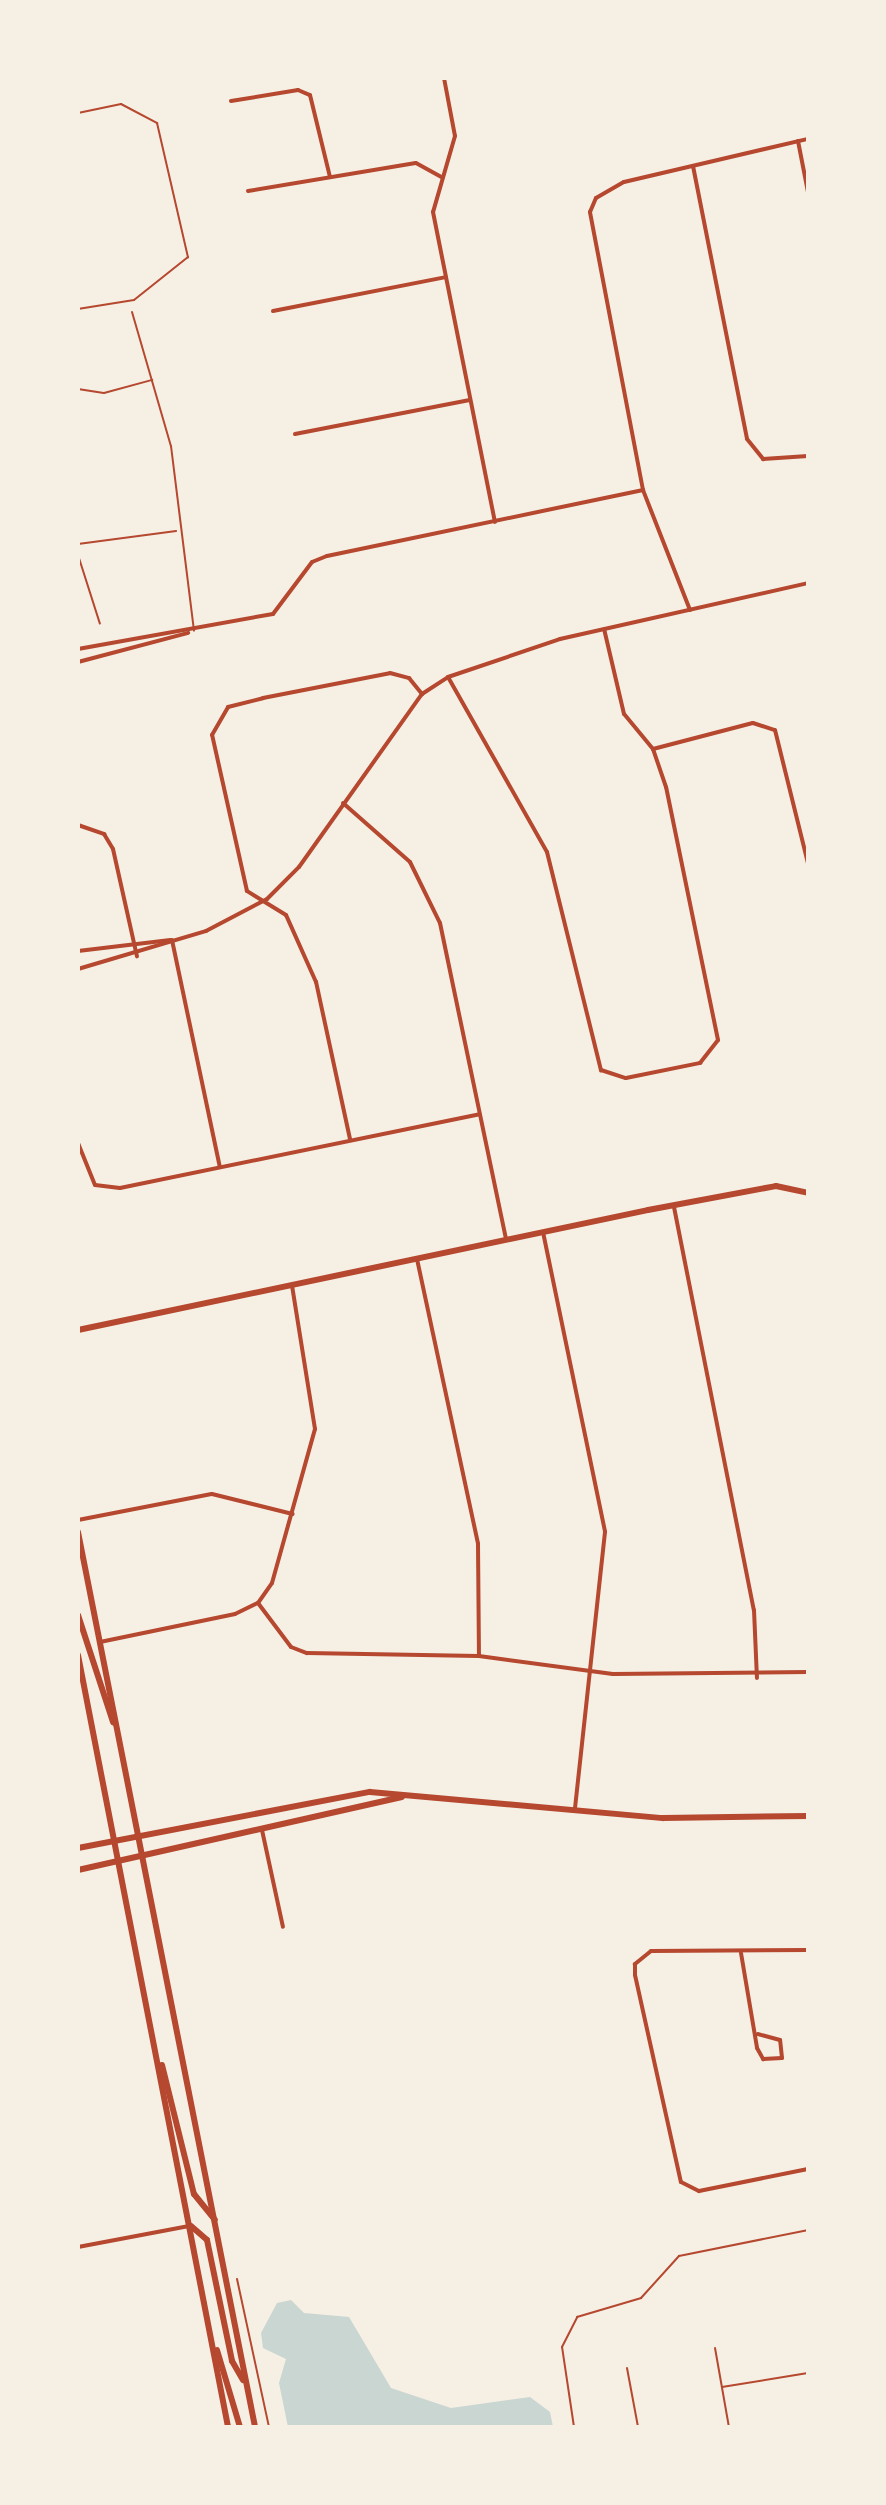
<!DOCTYPE html>
<html>
<head>
<meta charset="utf-8">
<style>
	body { margin:0 }
	#map { position:relative; width:886px; height:2505px; overflow:hidden; background:#f6efe4; font-family:"Open Sans",sans-serif }
	div>[style] { position:absolute }
	.water>* { inset:0; background:#c9d6d2 }
	.path>* { height:2px; margin:-1px; padding:0 1px; transform-origin:1px; border-radius:1px; background:#b5482f }
	.service>* { height:2px; margin:-1px; padding:0 1px; transform-origin:1px; border-radius:1px; background:#b5482f }
	.minor>* { height:4px; margin:-2px; padding:0 2px; transform-origin:2px; border-radius:2px; background:#b5482f }
	.tertiary>* { height:6px; margin:-3px; padding:0 3px; transform-origin:3px; border-radius:3px; background:#b5482f }
	.secondary>* { height:6px; margin:-3px; padding:0 3px; transform-origin:3px; border-radius:3px; background:#b5482f }
	span { translate:-50% -50%; white-space:nowrap; text-align:center; line-height:1.15; -webkit-text-stroke:6px #f6efe4; paint-order:stroke }
	.frame { position:absolute; inset:0; border:80px solid #f6efe4; pointer-events:none }
</style>
</head>
<body>
<div id="map">
	<div class="water">
		<div style="clip-path:polygon(291px 2300px,304px 2313px,349px 2317px,391px 2388px,451px 2408px,530px 2397px,550px 2412px,553px 2427px,288px 2427px,279px 2383px,286px 2359px,263px 2348px,261px 2333px,277px 2303px)"></div>
	</div>
	<div class="path">
		<div style="left:237px;top:2279px;width:151px;rotate:77.8deg"></div>
		<div style="left:574px;top:2427px;width:81px;rotate:-98.5deg"></div>
		<div style="left:562px;top:2347px;width:34px;rotate:-63deg"></div>
		<div style="left:577px;top:2317px;width:67px;rotate:-16.5deg"></div>
		<div style="left:641px;top:2298px;width:57px;rotate:-47.9deg"></div>
		<div style="left:679px;top:2256px;width:132px;rotate:-11.4deg"></div>
	</div>
	<div class="service">
		<div style="left:78px;top:113px;width:44px;rotate:-11.8deg"></div>
		<div style="left:121px;top:104px;width:41px;rotate:27.8deg"></div>
		<div style="left:157px;top:123px;width:138px;rotate:77deg"></div>
		<div style="left:188px;top:257px;width:69px;rotate:141.5deg"></div>
		<div style="left:134px;top:300px;width:57px;rotate:170.9deg"></div>
		<div style="left:132px;top:312px;width:140px;rotate:73.8deg"></div>
		<div style="left:171px;top:446px;width:186px;rotate:82.9deg"></div>
		<div style="left:78px;top:389px;width:26px;rotate:9deg"></div>
		<div style="left:104px;top:393px;width:50px;rotate:-15.2deg"></div>
		<div style="left:78px;top:544px;width:99px;rotate:-7.6deg"></div>
		<div style="left:78px;top:555px;width:72px;rotate:72.3deg"></div>
		<div style="left:715px;top:2348px;width:80px;rotate:80deg"></div>
		<div style="left:627px;top:2368px;width:60px;rotate:79.4deg"></div>
		<div style="left:722px;top:2387px;width:87px;rotate:-9.2deg"></div>
	</div>
	<div class="minor">
		<div style="left:444px;top:78px;width:59px;rotate:79.3deg"></div>
		<div style="left:455px;top:136px;width:79px;rotate:106.1deg"></div>
		<div style="left:433px;top:212px;width:316px;rotate:78.7deg"></div>
		<div style="left:231px;top:101px;width:68px;rotate:-9.3deg"></div>
		<div style="left:298px;top:90px;width:13px;rotate:23deg"></div>
		<div style="left:310px;top:95px;width:84px;rotate:76.3deg"></div>
		<div style="left:798px;top:141px;width:52px;rotate:78.9deg"></div>
		<div style="left:693px;top:166px;width:278px;rotate:78.8deg"></div>
		<div style="left:747px;top:439px;width:26px;rotate:51deg"></div>
		<div style="left:763px;top:459px;width:45px;rotate:-3.8deg"></div>
		<div style="left:248px;top:191px;width:170px;rotate:-9.5deg"></div>
		<div style="left:416px;top:163px;width:29px;rotate:29deg"></div>
		<div style="left:273px;top:311px;width:176px;rotate:-11.1deg"></div>
		<div style="left:295px;top:434px;width:178px;rotate:-11deg"></div>
		<div style="left:690px;top:610px;width:129px;rotate:-111.4deg"></div>
		<div style="left:643px;top:490px;width:283px;rotate:-100.8deg"></div>
		<div style="left:590px;top:212px;width:15px;rotate:-67deg"></div>
		<div style="left:596px;top:198px;width:32px;rotate:-30deg"></div>
		<div style="left:624px;top:182px;width:189px;rotate:-13.2deg"></div>
		<div style="left:78px;top:649px;width:198px;rotate:-10.2deg"></div>
		<div style="left:273px;top:614px;width:65px;rotate:-53.1deg"></div>
		<div style="left:312px;top:562px;width:16px;rotate:-22deg"></div>
		<div style="left:327px;top:556px;width:323px;rotate:-11.8deg"></div>
		<div style="left:78px;top:662px;width:114px;rotate:-14.8deg"></div>
		<div style="left:448px;top:677px;width:201px;rotate:60.5deg"></div>
		<div style="left:547px;top:852px;width:225px;rotate:76.1deg"></div>
		<div style="left:601px;top:1070px;width:26px;rotate:18deg"></div>
		<div style="left:626px;top:1078px;width:76px;rotate:-11.5deg"></div>
		<div style="left:700px;top:1063px;width:29px;rotate:-52deg"></div>
		<div style="left:718px;top:1040px;width:258px;rotate:-101.6deg"></div>
		<div style="left:666px;top:787px;width:40px;rotate:-108.9deg"></div>
		<div style="left:653px;top:749px;width:45px;rotate:-129.6deg"></div>
		<div style="left:624px;top:714px;width:87px;rotate:-103.2deg"></div>
		<div style="left:653px;top:749px;width:103px;rotate:-14.6deg"></div>
		<div style="left:753px;top:723px;width:23px;rotate:18deg"></div>
		<div style="left:775px;top:730px;width:137px;rotate:76.1deg"></div>
		<div style="left:343px;top:803px;width:89px;rotate:41.4deg"></div>
		<div style="left:410px;top:862px;width:68px;rotate:63.8deg"></div>
		<div style="left:440px;top:923px;width:324px;rotate:78.2deg"></div>
		<div style="left:78px;top:825px;width:28px;rotate:19deg"></div>
		<div style="left:104px;top:834px;width:17px;rotate:59deg"></div>
		<div style="left:113px;top:849px;width:110px;rotate:77.4deg"></div>
		<div style="left:172px;top:940px;width:232px;rotate:78.1deg"></div>
		<div style="left:78px;top:951px;width:93px;rotate:-6.8deg"></div>
		<div style="left:78px;top:969px;width:134px;rotate:-16.5deg"></div>
		<div style="left:206px;top:931px;width:69px;rotate:-27.7deg"></div>
		<div style="left:267px;top:899px;width:45px;rotate:-45deg"></div>
		<div style="left:299px;top:867px;width:212px;rotate:-54.6deg"></div>
		<div style="left:422px;top:694px;width:31px;rotate:-33deg"></div>
		<div style="left:448px;top:677px;width:118px;rotate:-18.7deg"></div>
		<div style="left:560px;top:639px;width:254px;rotate:-12.7deg"></div>
		<div style="left:350px;top:1139px;width:161px;rotate:-102.2deg"></div>
		<div style="left:316px;top:982px;width:73px;rotate:-114.1deg"></div>
		<div style="left:286px;top:915px;width:46px;rotate:-148.4deg"></div>
		<div style="left:247px;top:891px;width:160px;rotate:-102.6deg"></div>
		<div style="left:212px;top:735px;width:32px;rotate:-60deg"></div>
		<div style="left:228px;top:707px;width:36px;rotate:-14deg"></div>
		<div style="left:263px;top:698px;width:129px;rotate:-11.1deg"></div>
		<div style="left:390px;top:673px;width:20px;rotate:15deg"></div>
		<div style="left:409px;top:678px;width:21px;rotate:51deg"></div>
		<div style="left:78px;top:1143px;width:45px;rotate:68deg"></div>
		<div style="left:95px;top:1185px;width:25px;rotate:7deg"></div>
		<div style="left:120px;top:1188px;width:367px;rotate:-11.6deg"></div>
		<div style="left:674px;top:1207px;width:411px;rotate:78.8deg"></div>
		<div style="left:754px;top:1610px;width:68px;rotate:87.5deg"></div>
		<div style="left:808px;top:1221px;width:26px;rotate:90deg"></div>
		<div style="left:543px;top:1232px;width:306px;rotate:78.3deg"></div>
		<div style="left:605px;top:1532px;width:278px;rotate:96.2deg"></div>
		<div style="left:417px;top:1259px;width:291px;rotate:77.9deg"></div>
		<div style="left:478px;top:1544px;width:112px;rotate:89.5deg"></div>
		<div style="left:78px;top:1520px;width:136px;rotate:-11deg"></div>
		<div style="left:212px;top:1494px;width:83px;rotate:13.9deg"></div>
		<div style="left:258px;top:1603px;width:55px;rotate:53.1deg"></div>
		<div style="left:291px;top:1647px;width:17px;rotate:21deg"></div>
		<div style="left:307px;top:1653px;width:172px;rotate:1deg"></div>
		<div style="left:479px;top:1656px;width:135px;rotate:7.7deg"></div>
		<div style="left:613px;top:1674px;width:195px;rotate:-0.6deg"></div>
		<div style="left:100px;top:1642px;width:138px;rotate:-11.7deg"></div>
		<div style="left:235px;top:1614px;width:25px;rotate:-26deg"></div>
		<div style="left:258px;top:1603px;width:24px;rotate:-55deg"></div>
		<div style="left:272px;top:1583px;width:160px;rotate:-74.4deg"></div>
		<div style="left:315px;top:1429px;width:146px;rotate:-99.1deg"></div>
		<div style="left:262px;top:1830px;width:99px;rotate:77.8deg"></div>
		<div style="left:808px;top:1950px;width:157px;rotate:179.6deg"></div>
		<div style="left:651px;top:1951px;width:21px;rotate:141deg"></div>
		<div style="left:635px;top:1964px;width:11px;rotate:90deg"></div>
		<div style="left:635px;top:1975px;width:212px;rotate:77.5deg"></div>
		<div style="left:681px;top:2182px;width:20px;rotate:27deg"></div>
		<div style="left:699px;top:2191px;width:111px;rotate:-11.4deg"></div>
		<div style="left:741px;top:1953px;width:96px;rotate:80.4deg"></div>
		<div style="left:757px;top:2048px;width:13px;rotate:61deg"></div>
		<div style="left:763px;top:2059px;width:19px;rotate:-3deg"></div>
		<div style="left:782px;top:2058px;width:18px;rotate:-96deg"></div>
		<div style="left:780px;top:2040px;width:23px;rotate:-165deg"></div>
		<div style="left:78px;top:2247px;width:113px;rotate:-10.7deg"></div>
	</div>
	<div class="tertiary">
		<div style="left:78px;top:1330px;width:582px;rotate:-11.89deg"></div>
		<div style="left:648px;top:1210px;width:130px;rotate:-10.6deg"></div>
		<div style="left:776px;top:1186px;width:33px;rotate:12deg"></div>
	</div>
	<div class="secondary">
		<div style="left:78px;top:1532px;width:912px;rotate:78.81deg"></div>
		<div style="left:78px;top:1615px;width:113px;rotate:71.9deg"></div>
		<div style="left:78px;top:1655px;width:786px;rotate:79deg"></div>
		<div style="left:78px;top:1848px;width:297px;rotate:-10.9deg"></div>
		<div style="left:370px;top:1792px;width:294px;rotate:5.1deg"></div>
		<div style="left:663px;top:1818px;width:145px;rotate:-0.8deg"></div>
		<div style="left:78px;top:1870px;width:332px;rotate:-12.7deg"></div>
		<div style="left:162px;top:2065px;width:133px;rotate:76.1deg"></div>
		<div style="left:194px;top:2194px;width:33px;rotate:51deg"></div>
		<div style="left:191px;top:2226px;width:21px;rotate:41deg"></div>
		<div style="left:207px;top:2240px;width:124px;rotate:78.3deg"></div>
		<div style="left:232px;top:2361px;width:22px;rotate:60deg"></div>
		<div style="left:217px;top:2350px;width:80px;rotate:73.4deg"></div>
	</div>
	<div class="frame"></div>
</div>
</body>
</html>
